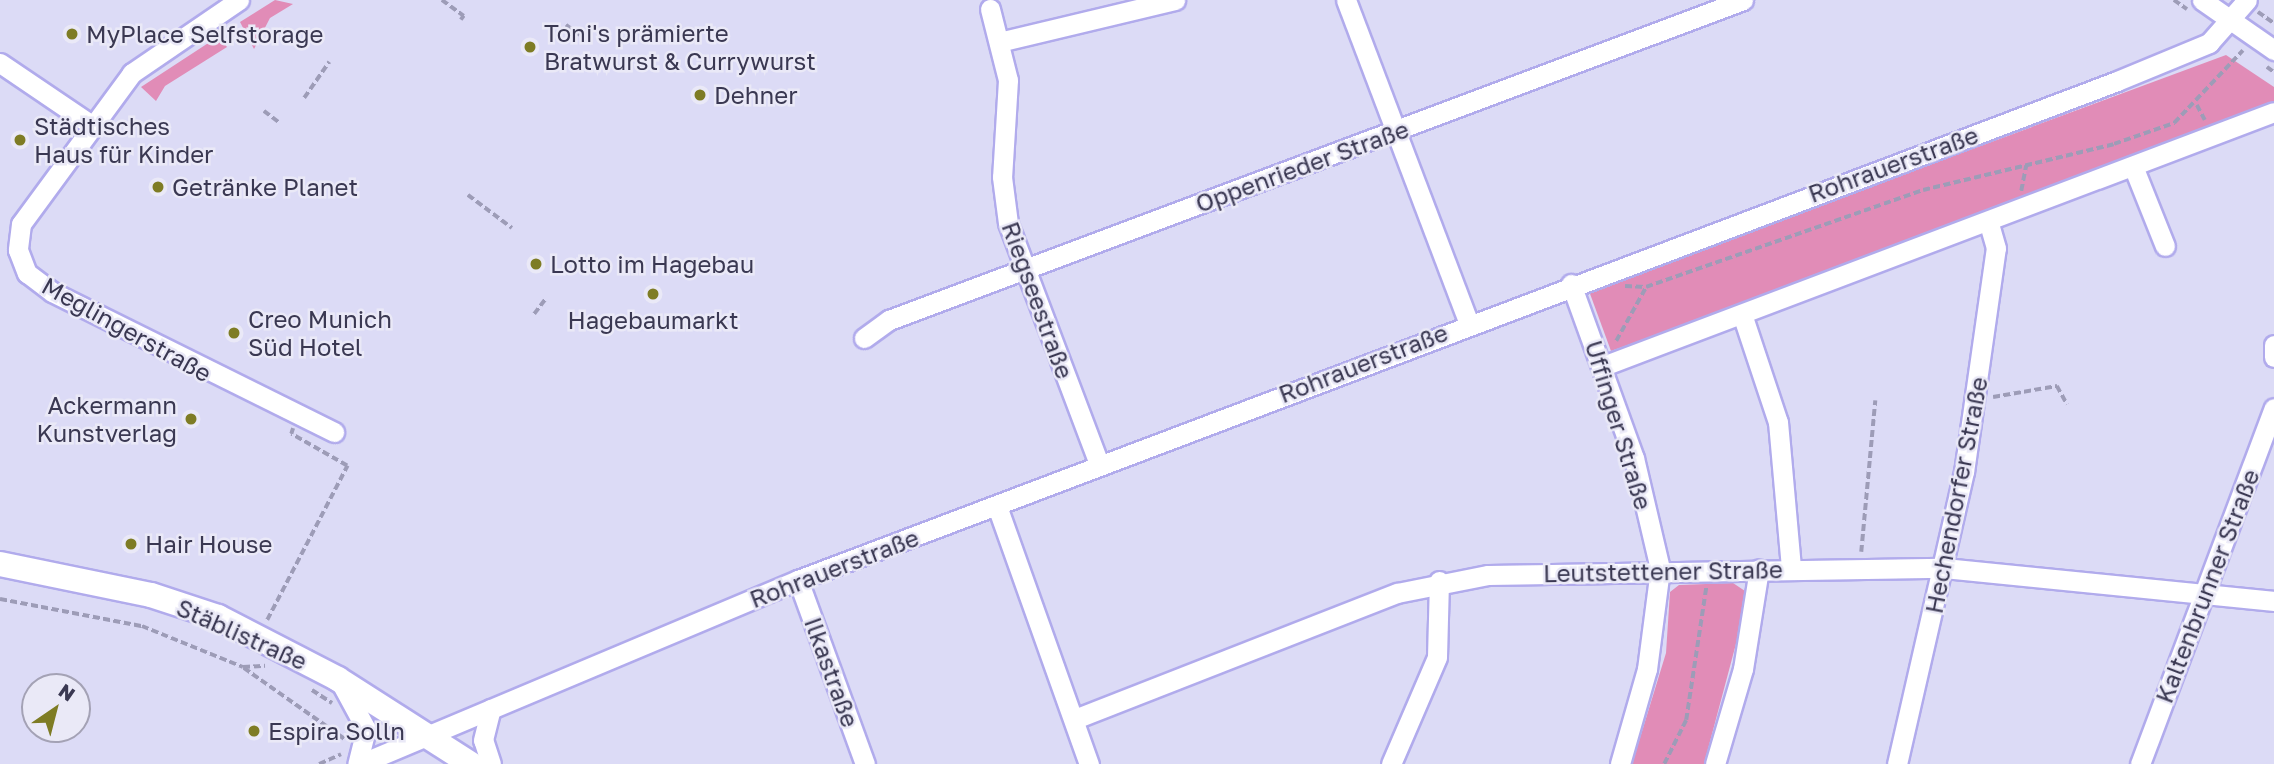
<!DOCTYPE html>
<html>
<head>
<meta charset="utf-8">
<style>
	body { margin:0 }
	#map { position:relative; width:2274px; height:764px; overflow:hidden; background:#dcdbf6; font-family:"Golos Text",sans-serif }
	div>[style] { position:absolute }
	.green>* { inset:0; background:#e18cb7 }
	.path>* { height:3.5px; margin-top:-1.75px; transform-origin:0; background:repeating-linear-gradient(90deg,#9d9cb7 0 7px,transparent 0 10.5px) }
	.roads { filter:drop-shadow(2px 0 #b1abec) drop-shadow(-2px 0 #b1abec) drop-shadow(0 2px #b1abec) drop-shadow(0 -2px #b1abec) }
	.minor>* { height:19px; margin:-9.5px; padding:0 9.5px; transform-origin:9.5px; border-radius:9.5px; background:#fff }
	.major>* { height:24px; margin:-12px; padding:0 12px; transform-origin:12px; border-radius:12px; background:#fff }
	.dots>* { width:19px; height:19px; translate:-50% -50%; box-sizing:border-box; border:4px solid #eae9f7; border-radius:50% }
	span { translate:-50% -50%; white-space:nowrap; text-align:center; line-height:1.15; -webkit-text-stroke:5px #eae9f7; paint-order:stroke }
	.poi-label { font-size:24px; color:#3a3852 }
	.left { translate:0 -50%; text-align:left }
	.right { translate:-100% -50%; text-align:right }
	.street-label { font-size:24px; color:#3a3852 }
	.north { position:absolute; left:21px; top:673px; width:70px; height:70px; box-sizing:border-box; background:#eae9f7; border:2px solid #a4a2b5; border-radius:50%; rotate:35deg; font-size:19px; font-weight:700; line-height:28px; text-align:center; color:#3a3852 }
	.north::after { content:''; display:block; margin:auto; width:24px; height:32px; background:#7e7c24; clip-path:polygon(50% 0,100% 100%,50% 72%,0 100%) }
</style>
</head>
<body>
<div id="map">
	<div class="green">
		<div style="clip-path:polygon(275px 0,293px 4px,270px 18px,254px 49px,240px 22px)"></div>
		<div style="clip-path:polygon(219px 36px,227px 47px,165px 86px,156px 101px,141px 87px)"></div>
		<div style="clip-path:polygon(2226px 55px,2274px 87px,2274px 105px,1967px 225px,1611px 351px,1589px 291px)"></div>
		<div style="clip-path:polygon(1733px 583px,1745px 591px,1741px 625px,1704px 764px,1632px 764px,1666px 653px,1670px 592px,1679px 585px)"></div>
	</div>
	<div class="path">
		<div style="left:442px;top:0;width:27px;rotate:36deg"></div>
		<div style="left:464px;top:16px;width:5px;rotate:127deg"></div>
		<div style="left:2174px;top:0;width:16px;rotate:35deg"></div>
		<div style="left:2258px;top:12px;width:19px;rotate:35deg"></div>
		<div style="left:566px;top:25px;width:17px;rotate:36deg"></div>
		<div style="left:2267px;top:67px;width:9px;rotate:36deg"></div>
		<div style="left:304px;top:98px;width:44px;rotate:-55.2deg"></div>
		<div style="left:2197px;top:105px;width:17px;rotate:62deg"></div>
		<div style="left:264px;top:111px;width:20px;rotate:37deg"></div>
		<div style="left:2021px;top:191px;width:26px;rotate:-79deg"></div>
		<div style="left:468px;top:195px;width:55px;rotate:36.9deg"></div>
		<div style="left:1625px;top:286px;width:21px;rotate:3deg"></div>
		<div style="left:1646px;top:287px;width:293px;rotate:-19.3deg"></div>
		<div style="left:1923px;top:190px;width:196px;rotate:-13.5deg"></div>
		<div style="left:2114px;top:144px;width:64px;rotate:-19.3deg"></div>
		<div style="left:2174px;top:123px;width:100px;rotate:-46.6deg"></div>
		<div style="left:534px;top:314px;width:20px;rotate:-53deg"></div>
		<div style="left:1616px;top:341px;width:62px;rotate:-60.9deg"></div>
		<div style="left:1993px;top:397px;width:65px;rotate:-9.8deg"></div>
		<div style="left:2057px;top:386px;width:21px;rotate:61deg"></div>
		<div style="left:1861px;top:552px;width:152px;rotate:-84.7deg"></div>
		<div style="left:0;top:599px;width:145px;rotate:10.8deg"></div>
		<div style="left:142px;top:626px;width:109px;rotate:22.1deg"></div>
		<div style="left:243px;top:667px;width:22px;rotate:-3deg"></div>
		<div style="left:267px;top:620px;width:174px;rotate:-62.5deg"></div>
		<div style="left:347px;top:466px;width:64px;rotate:-150.3deg"></div>
		<div style="left:291px;top:434px;width:6px;rotate:-72deg"></div>
		<div style="left:244px;top:668px;width:125px;rotate:35.2deg"></div>
		<div style="left:312px;top:690px;width:24px;rotate:33deg"></div>
		<div style="left:319px;top:764px;width:24px;rotate:-24deg"></div>
		<div style="left:1664px;top:764px;width:49px;rotate:-63.4deg"></div>
		<div style="left:1686px;top:720px;width:134px;rotate:-81.4deg"></div>
	</div>
	<div class="roads">
		<div class="minor">
			<div style="left:239px;top:0;width:130px;rotate:145.7deg"></div>
			<div style="left:132px;top:73px;width:187px;rotate:126.3deg"></div>
			<div style="left:21px;top:224px;width:26px;rotate:97deg"></div>
			<div style="left:18px;top:250px;width:25px;rotate:69deg"></div>
			<div style="left:27px;top:273px;width:31px;rotate:37deg"></div>
			<div style="left:52px;top:292px;width:315px;rotate:26.4deg"></div>
			<div style="left:1346px;top:0;width:346px;rotate:69.2deg"></div>
			<div style="left:2202px;top:0;width:88px;rotate:34.8deg"></div>
			<div style="left:990px;top:9px;width:73px;rotate:75.8deg"></div>
			<div style="left:1008px;top:80px;width:97px;rotate:93.5deg"></div>
			<div style="left:1002px;top:177px;width:46px;rotate:82.6deg"></div>
			<div style="left:1008px;top:223px;width:258px;rotate:69.3deg"></div>
			<div style="left:1003px;top:41px;width:177px;rotate:-13.4deg"></div>
			<div style="left:0;top:63px;width:109px;rotate:34.1deg"></div>
			<div style="left:2133px;top:166px;width:86px;rotate:68.2deg"></div>
			<div style="left:1571px;top:284px;width:185px;rotate:70.1deg"></div>
			<div style="left:1634px;top:458px;width:114px;rotate:76.8deg"></div>
			<div style="left:1660px;top:569px;width:101px;rotate:97.4deg"></div>
			<div style="left:1647px;top:669px;width:99px;rotate:105.9deg"></div>
			<div style="left:1742px;top:314px;width:114px;rotate:71.6deg"></div>
			<div style="left:1778px;top:422px;width:148px;rotate:84.9deg"></div>
			<div style="left:864px;top:338px;width:31px;rotate:-36deg"></div>
			<div style="left:889px;top:320px;width:912px;rotate:-20.54deg"></div>
			<div style="left:2274px;top:345px;width:12px;rotate:90deg"></div>
			<div style="left:1603px;top:366px;width:717px;rotate:-20.73deg"></div>
			<div style="left:997px;top:506px;width:274px;rotate:70.4deg"></div>
			<div style="left:798px;top:580px;width:196px;rotate:70deg"></div>
			<div style="left:341px;top:683px;width:52px;rotate:61.5deg"></div>
			<div style="left:366px;top:729px;width:36px;rotate:104deg"></div>
			<div style="left:1075px;top:719px;width:346px;rotate:-21.4deg"></div>
			<div style="left:1397px;top:593px;width:93px;rotate:-11.2deg"></div>
			<div style="left:1488px;top:575px;width:456px;rotate:-0.9deg"></div>
			<div style="left:1944px;top:568px;width:332px;rotate:5.7deg"></div>
			<div style="left:360px;top:764px;width:475px;rotate:-22.8deg"></div>
			<div style="left:798px;top:580px;width:1410px;rotate:-20.72deg"></div>
			<div style="left:2117px;top:81px;width:100px;rotate:-22.4deg"></div>
			<div style="left:2209px;top:43px;width:57px;rotate:-48.5deg"></div>
			<div style="left:491px;top:764px;width:25px;rotate:-108deg"></div>
			<div style="left:483px;top:740px;width:32px;rotate:-76deg"></div>
			<div style="left:1391px;top:764px;width:116px;rotate:-66.7deg"></div>
			<div style="left:1437px;top:657px;width:76px;rotate:-88.5deg"></div>
			<div style="left:1715px;top:764px;width:99px;rotate:-73.6deg"></div>
			<div style="left:1743px;top:669px;width:101px;rotate:-80.9deg"></div>
			<div style="left:1897px;top:764px;width:300px;rotate:-77.1deg"></div>
			<div style="left:1964px;top:472px;width:226px;rotate:-81.9deg"></div>
			<div style="left:1996px;top:248px;width:26px;rotate:-106deg"></div>
			<div style="left:2140px;top:764px;width:380px;rotate:-69.4deg"></div>
		</div>
		<div class="major">
			<div style="left:0;top:564px;width:154px;rotate:11.6deg"></div>
			<div style="left:151px;top:595px;width:71px;rotate:18.2deg"></div>
			<div style="left:218px;top:617px;width:135px;rotate:27.3deg"></div>
			<div style="left:338px;top:679px;width:158px;rotate:32.6deg"></div>
		</div>
	</div>
	<div class="dots">
		<div style="left:72px;top:34px;background:#7e7c24"></div>
		<div style="left:530px;top:47px;background:#7e7c24"></div>
		<div style="left:700px;top:95px;background:#7e7c24"></div>
		<div style="left:20px;top:140px;background:#7e7c24"></div>
		<div style="left:158px;top:187px;background:#7e7c24"></div>
		<div style="left:536px;top:264px;background:#7e7c24"></div>
		<div style="left:653px;top:294px;background:#7e7c24"></div>
		<div style="left:234px;top:333px;background:#7e7c24"></div>
		<div style="left:191px;top:419px;background:#7e7c24"></div>
		<div style="left:131px;top:544px;background:#7e7c24"></div>
		<div style="left:254px;top:731px;background:#7e7c24"></div>
	</div>
	<div class="poi-label">
		<span class="left" style="left:544px;top:47px">Toni's prämierte<br>Bratwurst &amp; Currywurst</span>
		<span class="left" style="left:86px;top:34px">MyPlace Selfstorage</span>
		<span class="left" style="left:714px;top:95px">Dehner</span>
		<span class="left" style="left:34px;top:140px">Städtisches<br>Haus für Kinder</span>
		<span class="left" style="left:172px;top:187px">Getränke Planet</span>
		<span class="left" style="left:550px;top:264px">Lotto im Hagebau</span>
		<span class="left" style="left:248px;top:333px">Creo Munich<br>Süd Hotel</span>
		<span style="left:653px;top:320px">Hagebaumarkt</span>
		<span class="right" style="left:177px;top:419px">Ackermann<br>Kunstverlag</span>
		<span class="left" style="left:145px;top:544px">Hair House</span>
		<span class="left" style="left:268px;top:731px">Espira Solln</span>
	</div>
	<div class="street-label">
		<span style="left:1893px;top:164px;rotate:-20deg">Rohrauerstraße</span>
		<span style="left:1302px;top:166px;rotate:-20deg">Oppenrieder Straße</span>
		<span style="left:1038px;top:300px;rotate:70deg">Riegseestraße</span>
		<span style="left:127px;top:329px;rotate:29deg">Meglingerstraße</span>
		<span style="left:1363px;top:363px;rotate:-21deg">Rohrauerstraße</span>
		<span style="left:1619px;top:425px;rotate:73deg">Uffinger Straße</span>
		<span style="left:1956px;top:495px;rotate:-79deg">Hechendorfer Straße</span>
		<span style="left:834px;top:568px;rotate:-21deg">Rohrauerstraße</span>
		<span style="left:1663px;top:571px;rotate:-1deg">Leutstettener Straße</span>
		<span style="left:2207px;top:586px;rotate:-69deg">Kaltenbrunner Straße</span>
		<span style="left:242px;top:634px;rotate:24deg">Stäblistraße</span>
		<span style="left:832px;top:672px;rotate:70deg">Ilkastraße</span>
	</div>
	<div class="north">N</div>
</div>
</body>
</html>
